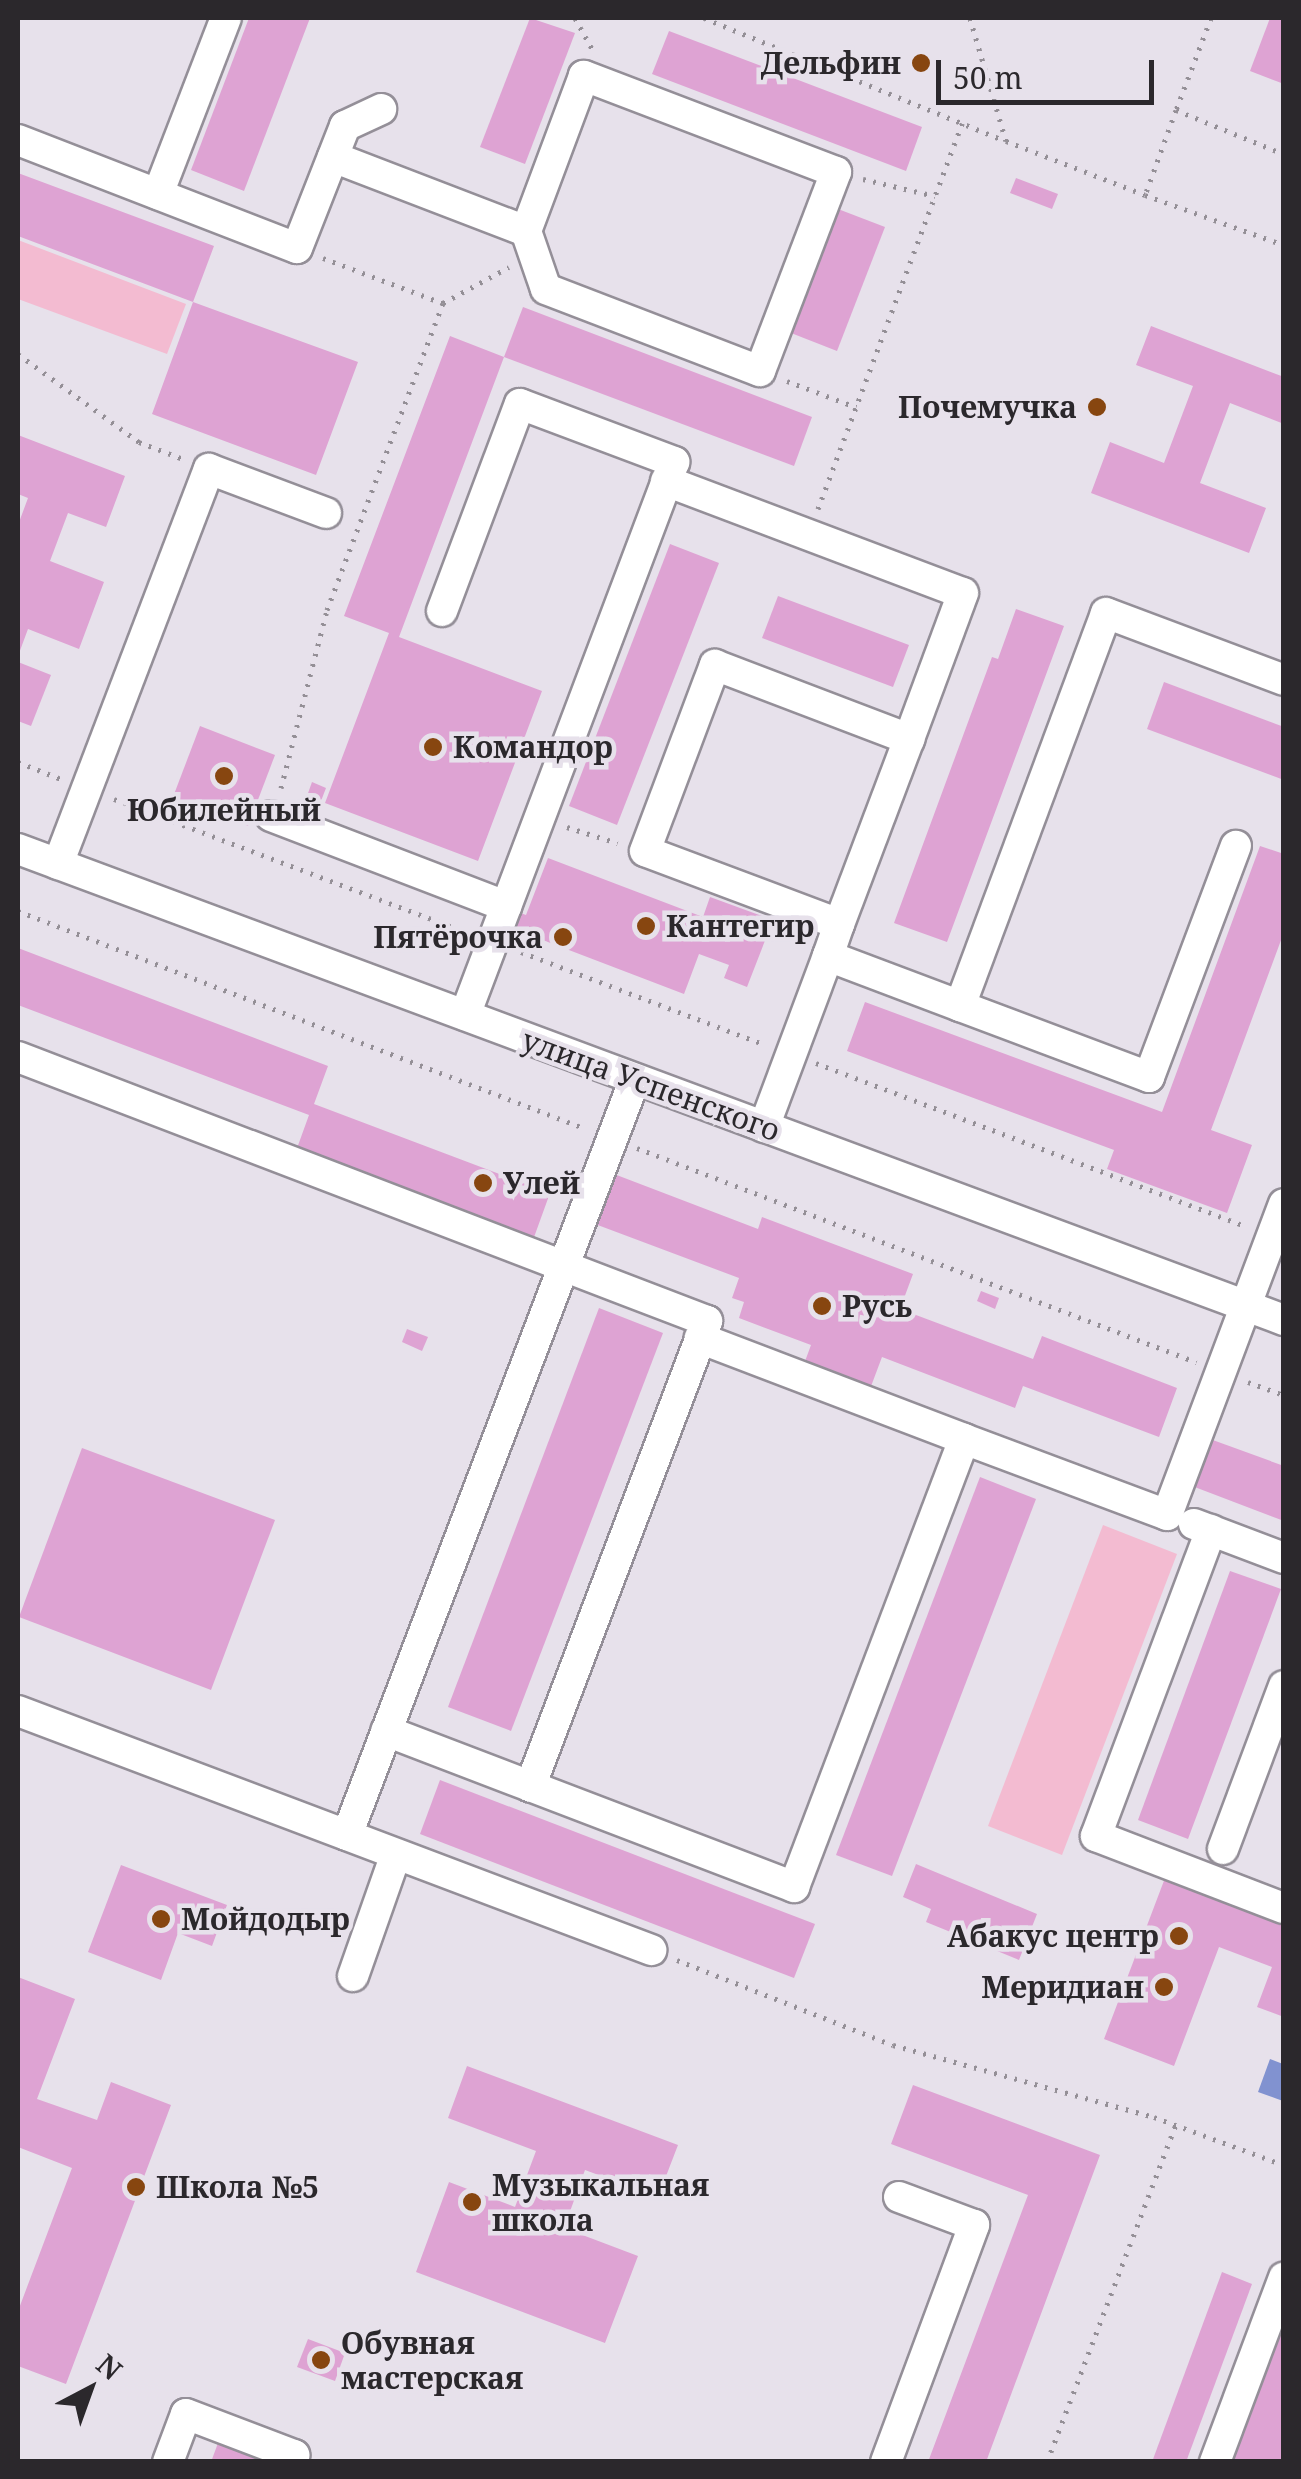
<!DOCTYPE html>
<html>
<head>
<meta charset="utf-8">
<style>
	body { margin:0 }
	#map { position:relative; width:1301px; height:2479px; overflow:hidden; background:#e7e1eb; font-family:"Noto Serif",serif }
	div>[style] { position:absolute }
	.green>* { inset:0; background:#f3bbd1 }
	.water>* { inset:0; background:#8192d0 }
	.building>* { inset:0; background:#dea3d3 }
	.path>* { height:5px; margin-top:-2.5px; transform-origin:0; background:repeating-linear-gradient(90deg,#948f96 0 2.5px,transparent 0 10.5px) }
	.roads { filter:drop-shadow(2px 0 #948f98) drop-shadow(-2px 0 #948f98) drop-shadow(0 2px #948f98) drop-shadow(0 -2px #948f98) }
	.minor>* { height:30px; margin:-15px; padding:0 15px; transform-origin:15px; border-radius:15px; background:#fff }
	.dots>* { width:28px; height:28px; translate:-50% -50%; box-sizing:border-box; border:5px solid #e7e1eb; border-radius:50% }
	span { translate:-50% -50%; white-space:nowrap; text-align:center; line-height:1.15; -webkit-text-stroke:9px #e7e1eb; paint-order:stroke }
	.poi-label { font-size:30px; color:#2b282c; font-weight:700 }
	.right { translate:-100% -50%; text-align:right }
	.left { translate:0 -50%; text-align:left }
	.street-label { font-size:30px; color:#2b282c }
	.frame { position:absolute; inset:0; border:20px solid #2b282c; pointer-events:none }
	.north { position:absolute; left:40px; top:2339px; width:100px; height:100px; -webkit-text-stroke:8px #e7e1eb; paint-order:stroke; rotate:41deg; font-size:28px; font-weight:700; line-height:40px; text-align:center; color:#2b282c }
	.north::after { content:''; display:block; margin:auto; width:35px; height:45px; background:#2b282c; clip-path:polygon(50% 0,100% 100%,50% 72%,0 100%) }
	.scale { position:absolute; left:936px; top:60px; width:218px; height:45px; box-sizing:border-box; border:5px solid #2b282c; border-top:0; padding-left:12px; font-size:30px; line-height:35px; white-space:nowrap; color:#2b282c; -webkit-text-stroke:8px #e7e1eb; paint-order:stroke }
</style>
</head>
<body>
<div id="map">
	<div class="green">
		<div style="clip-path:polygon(18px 240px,186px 304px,167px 354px,18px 299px)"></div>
		<div style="clip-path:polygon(1103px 1525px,1177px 1554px,1062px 1855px,988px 1826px)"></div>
	</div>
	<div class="water">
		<div style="clip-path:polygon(1270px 2059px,1283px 2064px,1283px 2101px,1258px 2092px)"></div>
	</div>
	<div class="building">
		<div style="clip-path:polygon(249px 18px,310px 18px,244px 191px,191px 170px)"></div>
		<div style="clip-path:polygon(530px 18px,575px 33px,525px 164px,480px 147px)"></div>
		<div style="clip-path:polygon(1270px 18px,1284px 18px,1284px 84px,1250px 71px)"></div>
		<div style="clip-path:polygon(669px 31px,922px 127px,906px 171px,652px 74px)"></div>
		<div style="clip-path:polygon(18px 173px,214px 246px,193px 302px,358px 362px,316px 475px,152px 414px,193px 302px,18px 236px)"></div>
		<div style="clip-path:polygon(1016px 178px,1058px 194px,1052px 209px,1010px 193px)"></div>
		<div style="clip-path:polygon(838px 209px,885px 227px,837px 351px,791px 333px)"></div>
		<div style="clip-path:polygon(523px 307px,812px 417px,794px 466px,504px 357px)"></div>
		<div style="clip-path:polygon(1151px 326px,1284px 377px,1284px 424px,1230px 403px,1200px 483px,1266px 508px,1249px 553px,1091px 493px,1110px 442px,1164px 463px,1193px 386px,1136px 365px)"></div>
		<div style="clip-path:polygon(450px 336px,504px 357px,399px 637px,542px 691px,478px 861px,325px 803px,389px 633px,344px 616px)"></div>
		<div style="clip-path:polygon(18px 435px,125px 476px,106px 527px,68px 513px,50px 561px,104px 582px,79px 649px,28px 629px,18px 656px,18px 525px,28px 498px,18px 494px)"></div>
		<div style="clip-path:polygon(670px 544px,719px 563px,617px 825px,569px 806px)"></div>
		<div style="clip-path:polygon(778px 596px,909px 645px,893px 687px,762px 638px)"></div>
		<div style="clip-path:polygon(1016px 609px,1064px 626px,947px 942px,894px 923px,992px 657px,998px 659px)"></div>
		<div style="clip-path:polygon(18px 662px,51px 675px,31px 726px,18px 721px)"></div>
		<div style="clip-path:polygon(1164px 682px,1284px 727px,1284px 780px,1147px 729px)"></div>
		<div style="clip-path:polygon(200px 726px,275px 755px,248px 826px,173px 797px)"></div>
		<div style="clip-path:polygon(312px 782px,326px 788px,321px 801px,307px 796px)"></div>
		<div style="clip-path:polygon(1260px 846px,1284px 854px,1284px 932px,1211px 1130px,1252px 1145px,1227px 1213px,1107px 1169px,1114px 1150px,847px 1051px,865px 1002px,1162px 1112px)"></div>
		<div style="clip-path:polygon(548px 858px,703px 917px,710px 897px,773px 920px,747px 987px,724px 978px,729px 965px,699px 954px,684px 994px,506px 926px,512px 910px,526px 915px)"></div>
		<div style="clip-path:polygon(18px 948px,328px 1066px,314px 1104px,550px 1193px,533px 1240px,296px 1151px,309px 1115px,18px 1005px)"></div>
		<div style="clip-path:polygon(614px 1174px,758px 1229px,762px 1217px,913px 1274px,900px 1309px,1033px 1359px,1042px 1336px,1177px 1388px,1159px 1437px,1023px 1386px,1015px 1408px,882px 1357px,870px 1389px,804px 1364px,811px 1345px,739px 1318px,744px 1302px,732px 1298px,739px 1278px,595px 1224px)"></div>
		<div style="clip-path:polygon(981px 1291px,999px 1298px,995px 1309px,977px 1301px)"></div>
		<div style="clip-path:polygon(599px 1308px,663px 1333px,511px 1731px,448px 1707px)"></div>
		<div style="clip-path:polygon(407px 1329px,428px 1337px,422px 1351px,402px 1342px)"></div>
		<div style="clip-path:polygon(1210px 1439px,1284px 1466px,1284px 1521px,1192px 1486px)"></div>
		<div style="clip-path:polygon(82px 1448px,275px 1520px,211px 1690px,19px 1617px)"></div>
		<div style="clip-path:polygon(980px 1477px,1036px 1499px,892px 1876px,836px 1855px)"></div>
		<div style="clip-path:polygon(1230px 1571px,1281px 1589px,1188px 1839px,1138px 1820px)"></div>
		<div style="clip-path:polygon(440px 1780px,815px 1924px,794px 1978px,420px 1834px)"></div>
		<div style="clip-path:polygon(916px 1864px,1037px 1914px,1019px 1960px,926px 1922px,931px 1909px,903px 1897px)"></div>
		<div style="clip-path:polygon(121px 1865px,227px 1905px,212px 1946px,178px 1933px,161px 1980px,88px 1952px)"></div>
		<div style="clip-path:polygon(1165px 1878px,1284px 1923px,1284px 2017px,1257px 2007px,1272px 1967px,1219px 1947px,1174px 2066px,1104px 2039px)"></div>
		<div style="clip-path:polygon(18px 1977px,75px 1999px,37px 2099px,97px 2120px,111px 2082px,171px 2105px,66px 2384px,18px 2366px,18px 2311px,72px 2168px,18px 2147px)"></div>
		<div style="clip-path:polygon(467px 2066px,678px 2145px,658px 2197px,585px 2170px,564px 2228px,638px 2256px,605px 2343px,416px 2272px,449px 2182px,515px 2207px,536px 2151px,448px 2118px)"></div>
		<div style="clip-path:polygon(913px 2085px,1100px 2155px,986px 2462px,928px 2462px,1028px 2195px,891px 2144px)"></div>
		<div style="clip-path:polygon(1222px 2272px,1252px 2284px,1186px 2462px,1152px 2462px)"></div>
		<div style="clip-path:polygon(1284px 2306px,1284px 2462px,1222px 2462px)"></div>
		<div style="clip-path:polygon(308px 2339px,345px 2353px,335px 2381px,297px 2367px)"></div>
		<div style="clip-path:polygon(218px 2443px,264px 2461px,264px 2462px,211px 2462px)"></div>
	</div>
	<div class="path">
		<div style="left:575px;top:18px;width:37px;rotate:61deg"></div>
		<div style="left:704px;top:18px;width:326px;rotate:22.2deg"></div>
		<div style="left:970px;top:18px;width:128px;rotate:73.7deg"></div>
		<div style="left:1006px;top:141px;width:149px;rotate:21.2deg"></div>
		<div style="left:1211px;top:18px;width:98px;rotate:110.8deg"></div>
		<div style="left:1176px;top:110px;width:117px;rotate:22.2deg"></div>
		<div style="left:1176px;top:110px;width:90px;rotate:110deg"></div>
		<div style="left:1145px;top:195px;width:148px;rotate:19.8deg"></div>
		<div style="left:863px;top:179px;width:74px;rotate:13.3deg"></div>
		<div style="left:323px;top:258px;width:128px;rotate:20.6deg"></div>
		<div style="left:443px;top:303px;width:75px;rotate:-28.6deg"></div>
		<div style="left:18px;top:354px;width:150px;rotate:36deg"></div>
		<div style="left:139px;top:442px;width:47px;rotate:21.1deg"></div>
		<div style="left:787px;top:381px;width:74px;rotate:20.6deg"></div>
		<div style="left:818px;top:509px;width:412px;rotate:-69.5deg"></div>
		<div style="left:18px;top:762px;width:46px;rotate:21.6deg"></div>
		<div style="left:281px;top:788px;width:184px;rotate:-75.5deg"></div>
		<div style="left:327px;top:610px;width:328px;rotate:-69.3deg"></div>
		<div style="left:114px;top:799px;width:379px;rotate:20.7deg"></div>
		<div style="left:567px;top:827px;width:53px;rotate:17.4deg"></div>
		<div style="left:18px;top:911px;width:606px;rotate:20.98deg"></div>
		<div style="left:521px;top:952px;width:259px;rotate:20.8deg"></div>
		<div style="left:816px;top:1063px;width:459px;rotate:20.8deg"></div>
		<div style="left:637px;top:1148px;width:599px;rotate:20.95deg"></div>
		<div style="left:1248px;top:1382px;width:38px;rotate:20deg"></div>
		<div style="left:677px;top:1960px;width:232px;rotate:21.5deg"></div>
		<div style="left:893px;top:2045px;width:271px;rotate:15.4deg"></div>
		<div style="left:1154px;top:2117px;width:139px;rotate:20.3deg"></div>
		<div style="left:1047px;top:2462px;width:361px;rotate:-69.1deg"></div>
	</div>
	<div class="roads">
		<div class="minor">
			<div style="left:18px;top:140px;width:299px;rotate:21.2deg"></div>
			<div style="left:297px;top:248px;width:131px;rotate:-68.5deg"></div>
			<div style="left:345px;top:126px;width:40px;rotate:-25deg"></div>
			<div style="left:333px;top:157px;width:207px;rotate:21deg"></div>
			<div style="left:526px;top:231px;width:61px;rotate:71deg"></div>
			<div style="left:546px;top:289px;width:229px;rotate:21deg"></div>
			<div style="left:760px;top:371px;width:213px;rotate:-69.1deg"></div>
			<div style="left:836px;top:172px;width:270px;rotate:-159.1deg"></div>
			<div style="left:584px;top:76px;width:165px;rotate:110.5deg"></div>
			<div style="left:158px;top:194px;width:189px;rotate:-68.9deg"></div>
			<div style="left:666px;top:481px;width:317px;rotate:20.7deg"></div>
			<div style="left:963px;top:593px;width:156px;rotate:110.3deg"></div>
			<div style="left:442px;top:611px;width:221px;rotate:-69.4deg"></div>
			<div style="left:520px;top:404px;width:165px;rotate:20.6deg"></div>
			<div style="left:674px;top:462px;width:591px;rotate:110.7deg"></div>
			<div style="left:271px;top:816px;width:252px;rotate:21deg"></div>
			<div style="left:18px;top:849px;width:1351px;rotate:20.41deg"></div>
			<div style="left:58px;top:864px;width:423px;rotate:-69.1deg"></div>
			<div style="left:209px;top:469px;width:125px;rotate:20.6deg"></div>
			<div style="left:828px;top:956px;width:34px;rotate:-71deg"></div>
			<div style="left:839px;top:924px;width:207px;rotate:-159.4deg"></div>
			<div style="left:645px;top:851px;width:199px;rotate:-69.4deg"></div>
			<div style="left:715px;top:665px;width:208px;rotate:20.9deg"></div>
			<div style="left:909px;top:739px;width:198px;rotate:110.7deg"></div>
			<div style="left:960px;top:1006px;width:202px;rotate:20.6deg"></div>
			<div style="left:1149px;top:1077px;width:247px;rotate:-69.4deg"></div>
			<div style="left:18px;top:1057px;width:738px;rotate:20.97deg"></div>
			<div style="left:707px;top:1321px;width:498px;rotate:110.8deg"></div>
			<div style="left:530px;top:1786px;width:154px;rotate:-159.1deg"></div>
			<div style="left:764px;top:1127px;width:183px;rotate:-69.5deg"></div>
			<div style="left:828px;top:956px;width:141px;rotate:20.7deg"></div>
			<div style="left:960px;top:1006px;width:419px;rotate:-69.6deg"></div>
			<div style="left:1106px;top:613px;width:190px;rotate:20.6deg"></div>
			<div style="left:964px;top:1439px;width:217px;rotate:20.5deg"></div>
			<div style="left:1167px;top:1515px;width:332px;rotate:-69.4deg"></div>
			<div style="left:1194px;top:1524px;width:96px;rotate:20.7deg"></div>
			<div style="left:1211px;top:1530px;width:327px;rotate:110.6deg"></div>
			<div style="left:1096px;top:1836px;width:201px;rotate:21deg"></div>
			<div style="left:18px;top:1711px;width:677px;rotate:20.68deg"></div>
			<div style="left:530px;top:1786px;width:283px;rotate:20.9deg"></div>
			<div style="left:794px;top:1887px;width:479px;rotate:-69.2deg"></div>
			<div style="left:964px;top:1439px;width:283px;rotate:-159.1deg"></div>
			<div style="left:347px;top:1835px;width:809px;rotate:-69.15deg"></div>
			<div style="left:1223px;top:1849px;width:174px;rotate:-69.5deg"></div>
			<div style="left:353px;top:1976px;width:129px;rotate:-70.6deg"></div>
			<div style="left:168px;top:2462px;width:51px;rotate:-69.4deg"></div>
			<div style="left:186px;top:2414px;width:116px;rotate:20.8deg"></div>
			<div style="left:294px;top:2455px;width:8px;rotate:113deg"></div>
			<div style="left:886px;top:2462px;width:253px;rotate:-69.6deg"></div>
			<div style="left:974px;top:2225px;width:80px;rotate:-159.5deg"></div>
			<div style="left:1215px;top:2462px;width:197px;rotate:-69.5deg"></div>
		</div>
	</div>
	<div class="dots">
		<div style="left:921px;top:63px;background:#874610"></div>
		<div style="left:1097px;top:407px;background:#874610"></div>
		<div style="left:433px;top:747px;background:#874610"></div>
		<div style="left:224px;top:776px;background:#874610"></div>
		<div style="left:646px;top:926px;background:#874610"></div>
		<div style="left:563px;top:937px;background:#874610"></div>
		<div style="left:483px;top:1183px;background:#874610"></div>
		<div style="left:822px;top:1306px;background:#874610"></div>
		<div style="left:161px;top:1919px;background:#874610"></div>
		<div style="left:1179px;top:1936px;background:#874610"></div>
		<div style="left:1164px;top:1987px;background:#874610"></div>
		<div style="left:136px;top:2187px;background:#874610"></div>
		<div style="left:472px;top:2202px;background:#874610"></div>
		<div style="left:321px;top:2360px;background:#874610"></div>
	</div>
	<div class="poi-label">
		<span class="right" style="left:901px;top:63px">Дельфин</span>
		<span class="right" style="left:1077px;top:407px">Почемучка</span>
		<span class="left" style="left:453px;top:747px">Командор</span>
		<span style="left:224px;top:810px">Юбилейный</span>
		<span class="left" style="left:666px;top:926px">Кантегир</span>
		<span class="right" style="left:543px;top:937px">Пятёрочка</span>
		<span class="left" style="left:503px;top:1183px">Улей</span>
		<span class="left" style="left:842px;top:1306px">Русь</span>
		<span class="left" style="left:181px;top:1919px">Мойдодыр</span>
		<span class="right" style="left:1159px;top:1936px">Абакус центр</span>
		<span class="right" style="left:1144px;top:1987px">Меридиан</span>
		<span class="left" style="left:492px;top:2202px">Музыкальная<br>школа</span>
		<span class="left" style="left:156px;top:2187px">Школа №5</span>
		<span class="left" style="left:341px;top:2360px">Обувная<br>мастерская</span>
	</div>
	<div class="street-label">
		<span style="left:651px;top:1085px;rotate:20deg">улица Успенского</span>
	</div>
	<div class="frame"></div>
	<div class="north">N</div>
	<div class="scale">50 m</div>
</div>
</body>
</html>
